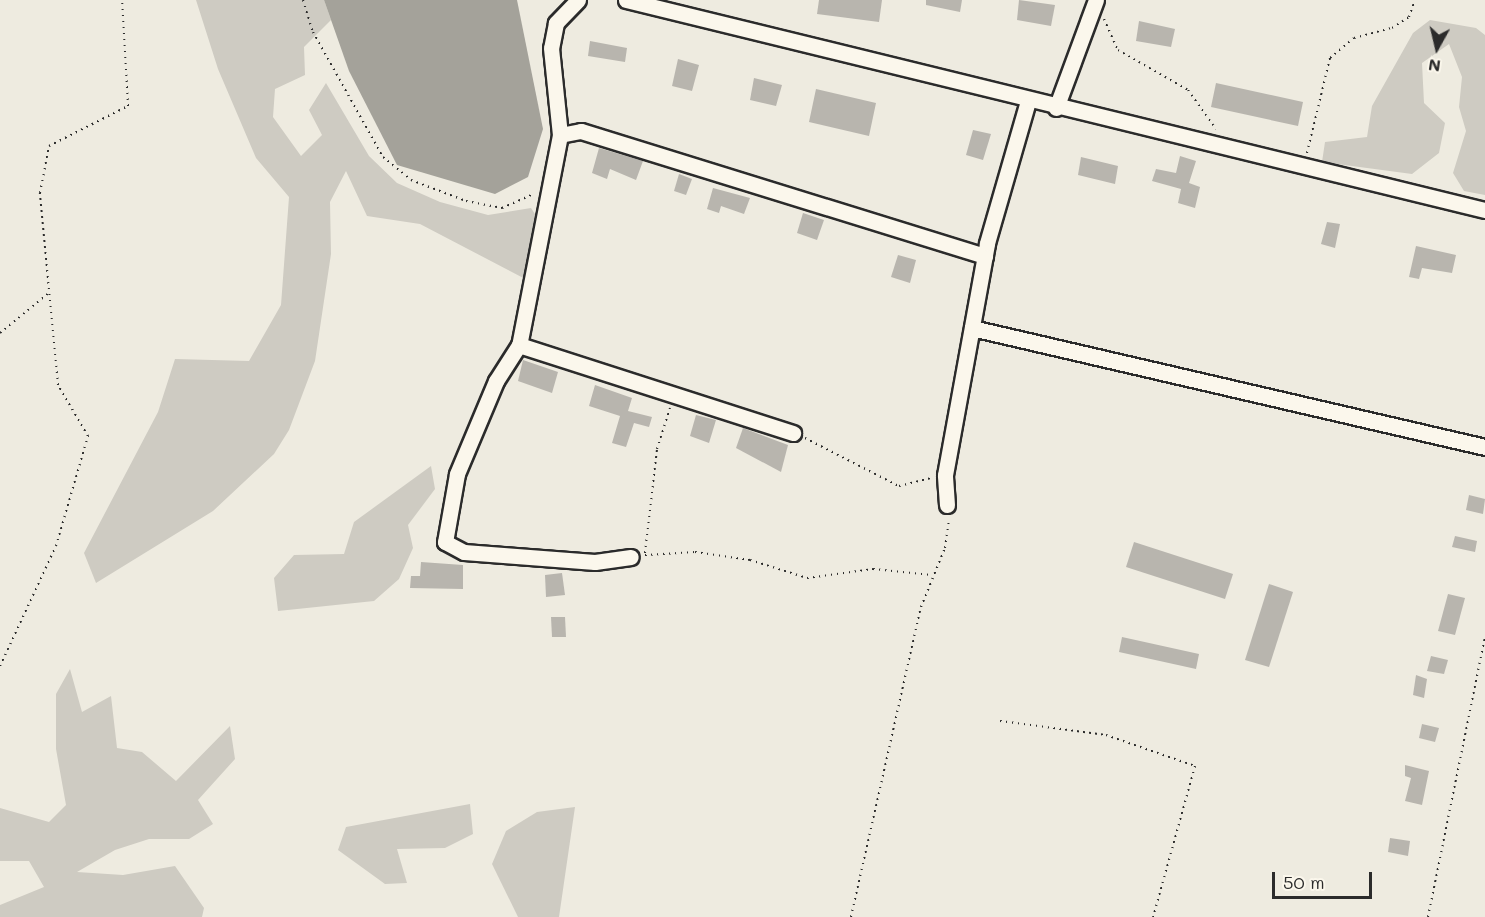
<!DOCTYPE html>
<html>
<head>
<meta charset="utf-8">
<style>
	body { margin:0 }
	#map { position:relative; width:1485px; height:917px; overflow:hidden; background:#eeebe0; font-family:Mali,sans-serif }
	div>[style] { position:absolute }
	.green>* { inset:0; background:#cecbc2 }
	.water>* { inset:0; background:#a4a29a }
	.building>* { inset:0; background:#b8b5ae }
	.path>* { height:2px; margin-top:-1px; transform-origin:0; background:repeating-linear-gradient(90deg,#2b2b2b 0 1.5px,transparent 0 6px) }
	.roads { filter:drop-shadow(2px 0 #2b2b2b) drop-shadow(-2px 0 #2b2b2b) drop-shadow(0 2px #2b2b2b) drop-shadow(0 -2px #2b2b2b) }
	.minor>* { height:15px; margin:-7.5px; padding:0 7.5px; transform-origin:7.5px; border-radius:7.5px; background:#fbf7ec }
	span { translate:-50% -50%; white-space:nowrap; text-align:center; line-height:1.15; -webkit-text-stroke:4.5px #fbf7ec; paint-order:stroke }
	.north { position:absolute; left:1407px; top:18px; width:60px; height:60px; -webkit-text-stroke:4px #fbf7ec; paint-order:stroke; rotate:188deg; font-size:16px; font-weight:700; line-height:24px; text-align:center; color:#2b2b2b }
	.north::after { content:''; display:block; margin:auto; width:21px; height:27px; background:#2b2b2b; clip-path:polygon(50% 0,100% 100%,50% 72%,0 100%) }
	.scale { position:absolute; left:1272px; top:872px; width:100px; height:27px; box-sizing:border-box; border:3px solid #2b2b2b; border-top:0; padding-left:8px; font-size:18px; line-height:21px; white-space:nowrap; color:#2b2b2b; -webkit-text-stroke:4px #fbf7ec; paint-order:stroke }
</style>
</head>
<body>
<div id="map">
	<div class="green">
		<div style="clip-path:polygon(196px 0,324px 0,331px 20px,304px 47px,305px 75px,275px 89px,273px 117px,301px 156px,322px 135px,309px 110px,326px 83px,369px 156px,397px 183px,440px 202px,488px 215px,531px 208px,549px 236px,533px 283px,420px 224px,367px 216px,346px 171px,330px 202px,331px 254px,315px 361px,289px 430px,274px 454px,213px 511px,96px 583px,84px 553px,158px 412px,175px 359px,249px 361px,281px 305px,289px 197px,256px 158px,218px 69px)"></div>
		<div style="clip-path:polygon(1430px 20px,1476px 28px,1485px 35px,1485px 195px,1464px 191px,1453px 173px,1466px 131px,1459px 107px,1462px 77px,1449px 44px,1422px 63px,1424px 103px,1445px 123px,1439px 153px,1412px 174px,1322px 162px,1325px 142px,1367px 137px,1372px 106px,1413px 33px)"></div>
		<div style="clip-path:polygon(431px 466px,435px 489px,408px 525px,413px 548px,399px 579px,374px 601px,278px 611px,274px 578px,294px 555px,344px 554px,354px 522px)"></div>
		<div style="clip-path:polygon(70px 669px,82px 712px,111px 696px,117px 748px,142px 752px,176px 781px,230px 726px,235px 759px,198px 800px,213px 824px,189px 839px,149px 839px,115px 850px,77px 872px,123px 875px,175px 866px,204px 908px,202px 917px,0 917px,0 905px,44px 887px,29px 861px,0 861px,0 808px,49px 822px,66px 805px,56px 749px,56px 694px)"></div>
		<div style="clip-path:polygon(470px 804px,473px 834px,445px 848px,397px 849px,407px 883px,385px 884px,338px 850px,346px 827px)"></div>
		<div style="clip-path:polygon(575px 807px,559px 917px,518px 917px,492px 864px,506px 831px,537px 812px)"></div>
	</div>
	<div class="water">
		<div style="clip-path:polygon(324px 0,517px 0,543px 129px,528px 177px,495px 194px,397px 165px,349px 71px)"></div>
	</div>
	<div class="building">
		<div style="clip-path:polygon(819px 0,882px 0,879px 22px,817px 14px)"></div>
		<div style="clip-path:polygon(926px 0,962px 0,960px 12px,926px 5px)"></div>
		<div style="clip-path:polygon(1019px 0,1055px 5px,1051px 26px,1017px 20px)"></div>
		<div style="clip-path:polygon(1139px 21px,1175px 29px,1171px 47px,1136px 41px)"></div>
		<div style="clip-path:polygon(590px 41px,627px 48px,625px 62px,588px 56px)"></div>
		<div style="clip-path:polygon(678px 59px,699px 65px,692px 91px,672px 86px)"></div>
		<div style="clip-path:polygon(754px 78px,782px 85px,776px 106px,750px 100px)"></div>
		<div style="clip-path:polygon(1216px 83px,1303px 102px,1298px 126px,1211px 107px)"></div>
		<div style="clip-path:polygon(816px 89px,876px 103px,869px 136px,809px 122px)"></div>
		<div style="clip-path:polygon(973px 130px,991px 134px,983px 160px,966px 155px)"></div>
		<div style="clip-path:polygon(599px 148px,643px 161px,636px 180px,610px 169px,607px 179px,592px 173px)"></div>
		<div style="clip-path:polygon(1180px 156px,1196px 161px,1189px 183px,1200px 187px,1195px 208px,1178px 203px,1181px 189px,1152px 181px,1156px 169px,1176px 173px)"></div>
		<div style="clip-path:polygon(1081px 157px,1118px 166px,1115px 184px,1078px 175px)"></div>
		<div style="clip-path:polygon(679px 174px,692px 179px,686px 195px,674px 191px)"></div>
		<div style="clip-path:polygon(713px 188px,750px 198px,744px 214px,721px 206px,719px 213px,707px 209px)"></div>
		<div style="clip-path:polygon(803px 213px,824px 220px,817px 240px,797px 233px)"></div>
		<div style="clip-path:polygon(1327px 222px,1340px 224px,1335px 248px,1321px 244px)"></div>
		<div style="clip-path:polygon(1416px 246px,1456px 255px,1452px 273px,1422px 268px,1419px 279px,1409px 277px)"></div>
		<div style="clip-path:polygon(898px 255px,916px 260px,910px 283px,891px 277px)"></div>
		<div style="clip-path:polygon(523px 360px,558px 372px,552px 393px,518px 381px)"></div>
		<div style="clip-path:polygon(595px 385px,632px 398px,628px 411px,652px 417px,649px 427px,634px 423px,626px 447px,612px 443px,620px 416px,589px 406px)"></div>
		<div style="clip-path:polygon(696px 415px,716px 420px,709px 443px,690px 436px)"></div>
		<div style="clip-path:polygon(743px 428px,788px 445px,781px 472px,736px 448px)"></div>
		<div style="clip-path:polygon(1469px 495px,1485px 499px,1483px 514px,1466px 510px)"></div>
		<div style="clip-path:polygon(1455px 536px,1477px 541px,1475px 552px,1452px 547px)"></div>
		<div style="clip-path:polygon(1134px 542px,1233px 574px,1225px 599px,1126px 567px)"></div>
		<div style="clip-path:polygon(421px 562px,463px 565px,463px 589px,410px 588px,411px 576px,420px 576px)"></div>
		<div style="clip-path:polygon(562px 573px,565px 595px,546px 597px,545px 575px)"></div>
		<div style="clip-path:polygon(1269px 584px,1293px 592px,1269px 667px,1245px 660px)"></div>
		<div style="clip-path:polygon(1448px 594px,1465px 598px,1455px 635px,1438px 631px)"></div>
		<div style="clip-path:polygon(551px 617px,565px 617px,566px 637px,552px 637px)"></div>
		<div style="clip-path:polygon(1122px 637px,1199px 654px,1196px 669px,1119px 652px)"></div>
		<div style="clip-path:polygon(1431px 656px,1448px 660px,1444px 674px,1427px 671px)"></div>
		<div style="clip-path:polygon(1416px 675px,1427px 679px,1424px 698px,1413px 695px)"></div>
		<div style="clip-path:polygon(1422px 724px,1439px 728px,1435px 742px,1419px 738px)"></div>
		<div style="clip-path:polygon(1405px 765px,1429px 771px,1422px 805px,1405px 801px,1411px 778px,1405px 776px)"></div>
		<div style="clip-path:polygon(1390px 838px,1410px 841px,1408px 856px,1388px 852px)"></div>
	</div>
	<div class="path">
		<div style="left:303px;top:0;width:34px;rotate:73deg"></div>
		<div style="left:313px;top:32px;width:143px;rotate:60.8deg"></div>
		<div style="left:383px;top:157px;width:36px;rotate:39deg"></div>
		<div style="left:411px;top:180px;width:59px;rotate:20.9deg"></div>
		<div style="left:466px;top:201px;width:37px;rotate:11deg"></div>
		<div style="left:502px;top:208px;width:35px;rotate:-24deg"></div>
		<div style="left:1104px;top:19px;width:34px;rotate:66deg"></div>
		<div style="left:1118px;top:50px;width:81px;rotate:29.7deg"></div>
		<div style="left:1188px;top:90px;width:48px;rotate:54.3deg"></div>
		<div style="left:1307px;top:153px;width:98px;rotate:-76.4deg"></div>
		<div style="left:1330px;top:58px;width:31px;rotate:-40deg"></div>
		<div style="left:1354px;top:38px;width:39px;rotate:-15deg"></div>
		<div style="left:1392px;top:28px;width:20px;rotate:-33deg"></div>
		<div style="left:1409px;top:17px;width:18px;rotate:-71deg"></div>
		<div style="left:0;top:333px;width:65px;rotate:-39.4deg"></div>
		<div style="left:805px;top:438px;width:106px;rotate:27.1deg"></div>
		<div style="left:899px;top:486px;width:33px;rotate:-14deg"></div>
		<div style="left:645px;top:553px;width:105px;rotate:-83.4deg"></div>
		<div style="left:657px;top:449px;width:43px;rotate:-72.4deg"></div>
		<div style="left:645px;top:555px;width:50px;rotate:-3.4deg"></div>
		<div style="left:695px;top:552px;width:56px;rotate:8.3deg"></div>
		<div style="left:750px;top:560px;width:60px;rotate:17.5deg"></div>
		<div style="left:807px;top:578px;width:67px;rotate:-7.8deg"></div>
		<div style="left:873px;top:569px;width:59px;rotate:5.8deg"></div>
		<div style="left:0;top:666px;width:132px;rotate:-65deg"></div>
		<div style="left:56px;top:546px;width:115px;rotate:-73.8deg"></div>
		<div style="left:88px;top:436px;width:59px;rotate:-120.5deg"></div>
		<div style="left:58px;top:385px;width:193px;rotate:-95.4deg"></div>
		<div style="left:40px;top:193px;width:48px;rotate:-79.2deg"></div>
		<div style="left:49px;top:146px;width:89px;rotate:-26.9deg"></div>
		<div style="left:128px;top:106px;width:106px;rotate:-93.2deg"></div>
		<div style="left:1000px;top:721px;width:107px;rotate:7.5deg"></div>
		<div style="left:1106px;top:735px;width:94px;rotate:19.2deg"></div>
		<div style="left:1195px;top:766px;width:157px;rotate:105.5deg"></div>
		<div style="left:851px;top:917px;width:318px;rotate:-77.3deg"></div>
		<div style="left:921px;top:607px;width:64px;rotate:-67.9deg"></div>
		<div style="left:945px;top:548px;width:29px;rotate:-82deg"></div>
		<div style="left:1428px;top:917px;width:285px;rotate:-78.5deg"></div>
	</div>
	<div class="roads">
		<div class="minor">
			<div style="left:578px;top:0;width:32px;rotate:134deg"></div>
			<div style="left:556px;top:23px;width:25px;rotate:101deg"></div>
			<div style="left:551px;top:48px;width:87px;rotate:84.1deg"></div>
			<div style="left:560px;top:135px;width:214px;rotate:101deg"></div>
			<div style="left:519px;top:345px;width:288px;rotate:17.8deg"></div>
			<div style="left:626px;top:0;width:884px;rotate:13.74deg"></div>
			<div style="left:1056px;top:108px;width:115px;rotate:-69.7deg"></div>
			<div style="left:560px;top:135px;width:21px;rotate:-11deg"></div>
			<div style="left:581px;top:131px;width:423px;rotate:17.2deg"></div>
			<div style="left:972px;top:328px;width:527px;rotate:13.06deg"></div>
			<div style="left:519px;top:345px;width:43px;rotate:122.6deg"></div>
			<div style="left:496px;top:381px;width:101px;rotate:112.8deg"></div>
			<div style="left:457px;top:474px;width:69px;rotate:100deg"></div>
			<div style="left:445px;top:542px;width:21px;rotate:28deg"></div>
			<div style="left:464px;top:552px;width:131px;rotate:4.4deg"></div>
			<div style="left:595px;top:562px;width:36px;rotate:-8deg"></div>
			<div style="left:947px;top:505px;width:30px;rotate:-94deg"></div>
			<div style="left:945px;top:475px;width:236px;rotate:-79.7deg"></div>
			<div style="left:987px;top:243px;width:148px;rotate:-73.9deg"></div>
		</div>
	</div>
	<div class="north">N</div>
	<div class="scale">50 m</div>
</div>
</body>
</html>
